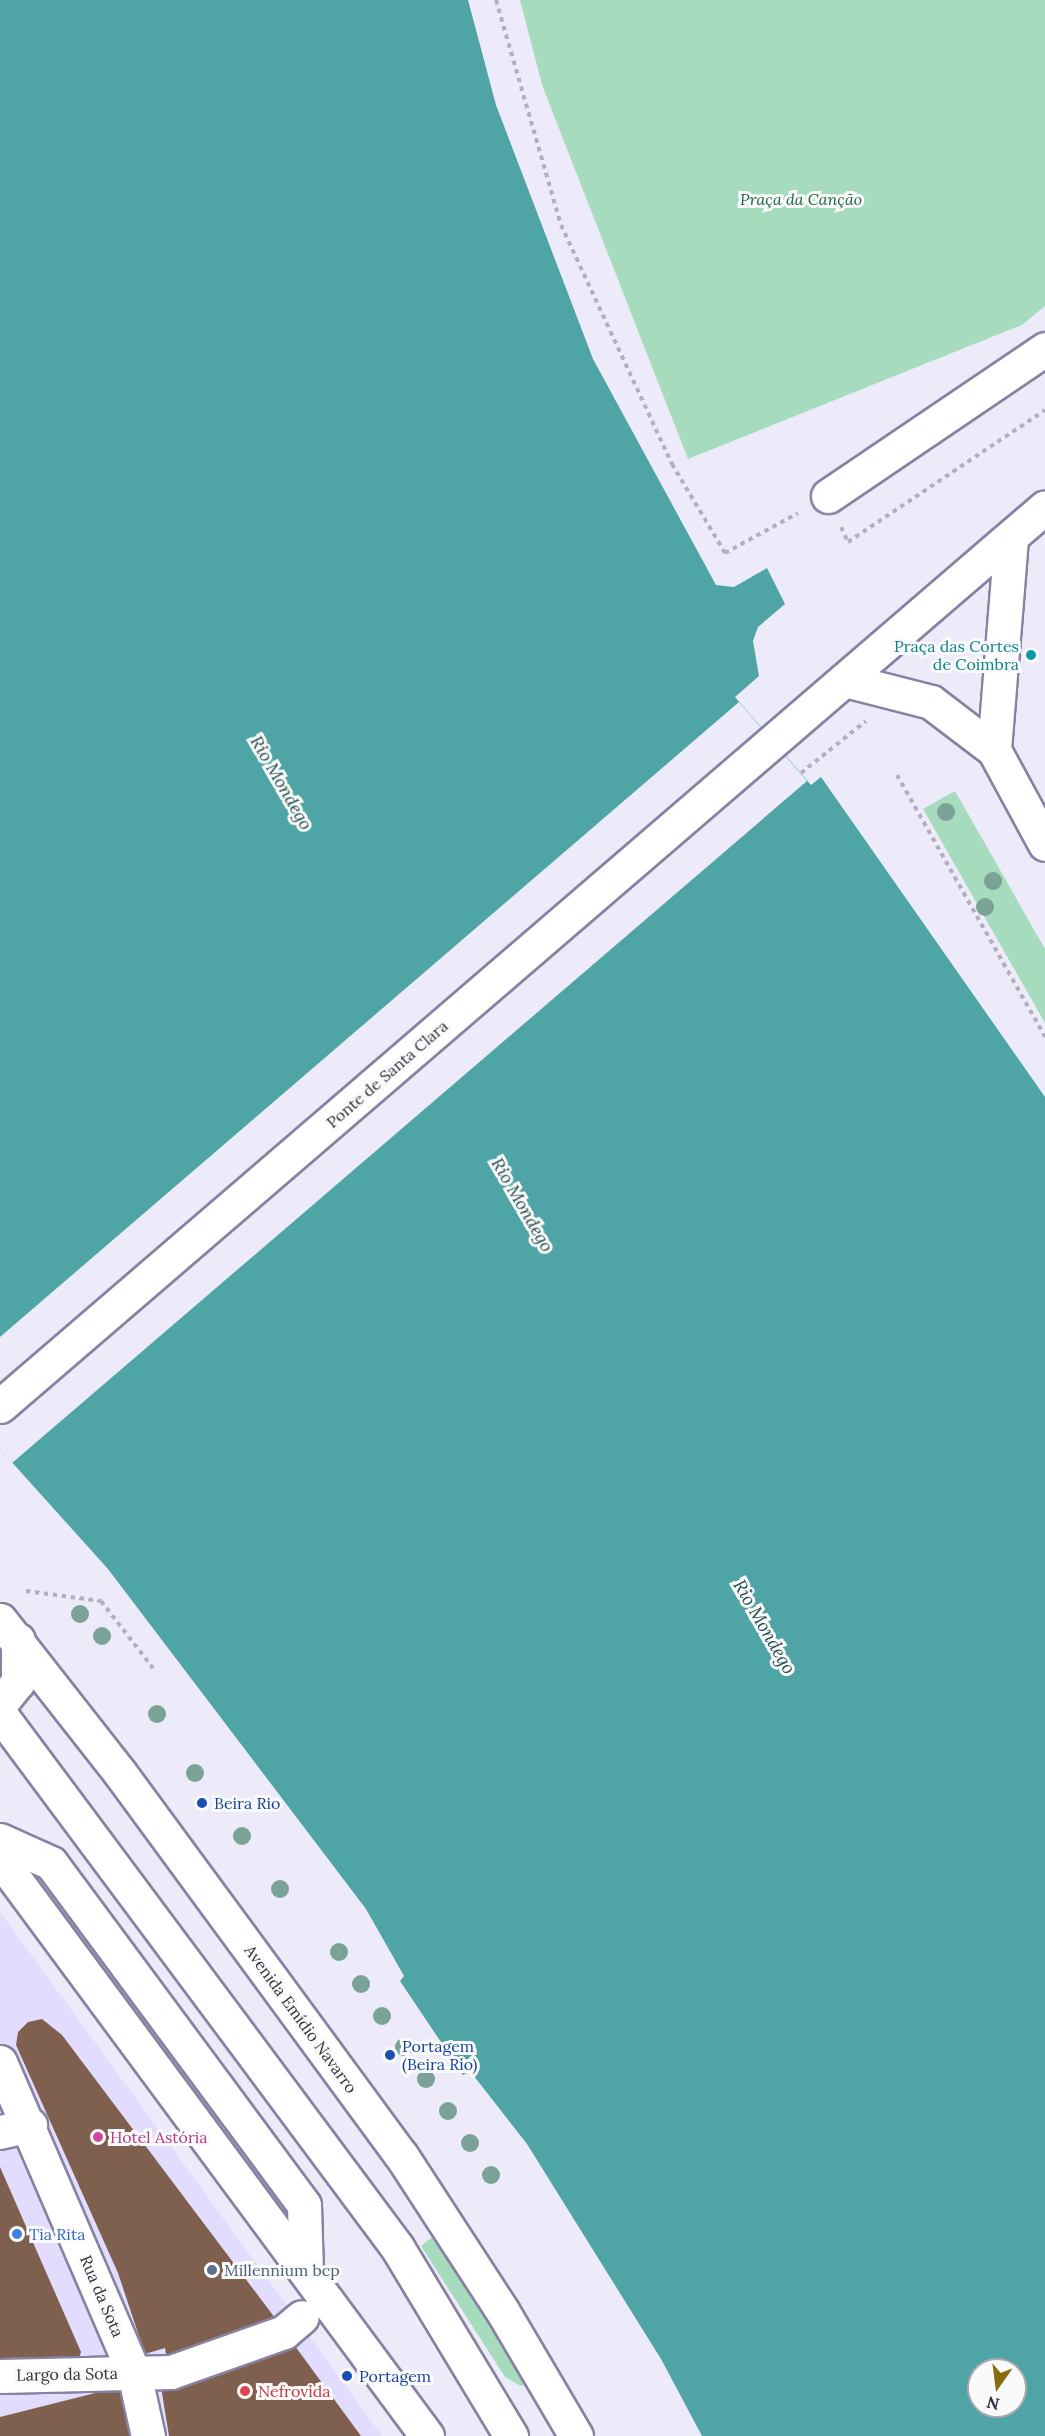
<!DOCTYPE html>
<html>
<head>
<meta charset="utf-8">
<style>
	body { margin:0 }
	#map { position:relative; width:1045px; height:2436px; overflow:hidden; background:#edebf9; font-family:Lora,serif }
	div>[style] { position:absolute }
	.built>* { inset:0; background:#e2dcff }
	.green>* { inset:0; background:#a7dbbd }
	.water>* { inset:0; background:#4fa5a6 }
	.pier>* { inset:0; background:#edebf9 }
	.building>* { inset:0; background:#7f604e }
	.path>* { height:4px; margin-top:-2px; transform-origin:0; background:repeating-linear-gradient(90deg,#b2b0be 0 4.5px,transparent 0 9px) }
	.roads { filter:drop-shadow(2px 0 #8782a2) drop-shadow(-2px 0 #8782a2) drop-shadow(0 2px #8782a2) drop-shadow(0 -2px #8782a2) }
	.minor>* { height:33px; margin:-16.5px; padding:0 16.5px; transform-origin:16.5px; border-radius:16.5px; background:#fff }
	.major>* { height:33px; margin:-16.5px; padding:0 16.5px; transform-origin:16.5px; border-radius:16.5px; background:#fff }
	.trees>* { width:18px; height:18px; margin:-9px; border-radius:50%; background:#7aa296 }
	.dots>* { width:16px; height:16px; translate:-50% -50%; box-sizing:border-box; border:3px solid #fafafa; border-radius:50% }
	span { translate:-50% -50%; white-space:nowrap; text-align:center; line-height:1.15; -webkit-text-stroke:6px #fafafa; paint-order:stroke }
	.park-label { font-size:16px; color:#1c6645; font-style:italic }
	.culture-label { font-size:16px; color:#0d838f }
	.right { translate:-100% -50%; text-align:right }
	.street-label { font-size:16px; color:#33313f }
	.transit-label { font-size:16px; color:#164399 }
	.left { translate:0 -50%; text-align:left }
	.hotel-label { font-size:16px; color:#b23c85 }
	.shop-label { font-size:16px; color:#366cbe }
	.service-label { font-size:16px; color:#4e5e75 }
	.health-label { font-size:16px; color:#be3a42 }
	.water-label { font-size:18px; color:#244c4d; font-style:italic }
	.north { position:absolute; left:967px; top:2358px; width:60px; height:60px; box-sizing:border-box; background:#fafafa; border:2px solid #aaaaaf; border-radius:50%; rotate:194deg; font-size:16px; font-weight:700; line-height:24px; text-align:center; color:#33313f }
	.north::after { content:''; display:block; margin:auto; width:21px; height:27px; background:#866c0a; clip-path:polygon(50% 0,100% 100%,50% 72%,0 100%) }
</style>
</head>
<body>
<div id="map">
	<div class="built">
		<div style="clip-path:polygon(0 1912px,382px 2436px,0 2436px)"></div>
	</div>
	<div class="green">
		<div style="clip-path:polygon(520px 0,1045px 0,1045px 306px,1022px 325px,688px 459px,542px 85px)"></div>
		<div style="clip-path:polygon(955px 791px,1045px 949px,1045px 1023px,923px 809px)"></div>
		<div style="clip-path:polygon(435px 2235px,526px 2383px,521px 2386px,505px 2377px,421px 2246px)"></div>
	</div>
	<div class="water">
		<div style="clip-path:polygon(evenodd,0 0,468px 0,496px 105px,593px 359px,716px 585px,734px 587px,767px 568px,785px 604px,758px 627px,753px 641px,759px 676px,735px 697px,811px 785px,821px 777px,1045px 1097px,1045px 2436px,702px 2436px,661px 2359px,527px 2144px,470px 2071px,463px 2075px,400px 1981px,404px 1976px,366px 1909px,108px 1569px,0 1449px,0 0,979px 2370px,1015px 2370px,1015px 2406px,979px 2406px,979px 2370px)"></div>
	</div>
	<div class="pier">
		<div style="clip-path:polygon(739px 702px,807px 781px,12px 1463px,0 1449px,0 1337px)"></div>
	</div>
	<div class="building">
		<div style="clip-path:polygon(42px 2019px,62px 2035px,278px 2322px,167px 2360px,165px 2348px,145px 2354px,118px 2273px,16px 2045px,18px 2032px,28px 2022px)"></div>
		<div style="clip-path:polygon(0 2167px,81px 2352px,78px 2361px,0 2368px)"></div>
		<div style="clip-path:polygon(292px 2342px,361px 2436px,169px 2436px,160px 2381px)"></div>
		<div style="clip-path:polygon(127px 2385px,139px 2436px,0 2436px,0 2417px)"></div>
	</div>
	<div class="path">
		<div style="left:496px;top:0;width:234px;rotate:73.9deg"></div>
		<div style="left:561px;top:225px;width:264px;rotate:65.1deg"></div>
		<div style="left:672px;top:464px;width:104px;rotate:59.2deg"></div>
		<div style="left:725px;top:553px;width:83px;rotate:-28.7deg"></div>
		<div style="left:841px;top:527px;width:17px;rotate:65deg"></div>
		<div style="left:848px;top:542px;width:237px;rotate:-33.8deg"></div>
		<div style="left:801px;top:773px;width:83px;rotate:-38.7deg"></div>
		<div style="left:897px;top:775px;width:301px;rotate:60.5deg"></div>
		<div style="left:26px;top:1591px;width:76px;rotate:7.6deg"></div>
		<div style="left:101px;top:1601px;width:85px;rotate:52.2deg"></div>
	</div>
	<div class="roads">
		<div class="minor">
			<div style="left:828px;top:496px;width:262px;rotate:-34.1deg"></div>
			<div style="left:845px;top:680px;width:89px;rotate:14.3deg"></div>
			<div style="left:931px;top:702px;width:79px;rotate:37.3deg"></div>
			<div style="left:994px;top:750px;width:107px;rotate:61.5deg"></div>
			<div style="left:994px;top:750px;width:213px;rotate:-85.4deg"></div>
			<div style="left:0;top:1714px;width:665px;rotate:53.32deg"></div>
			<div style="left:397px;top:2247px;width:221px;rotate:58.9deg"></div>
			<div style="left:0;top:1840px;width:56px;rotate:24.3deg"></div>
			<div style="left:51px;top:1863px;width:425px;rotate:53.5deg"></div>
			<div style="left:304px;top:2205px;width:67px;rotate:88.3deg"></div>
			<div style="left:0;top:2062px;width:339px;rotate:66.7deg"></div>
			<div style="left:134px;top:2373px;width:65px;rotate:77.5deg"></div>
			<div style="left:0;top:2132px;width:31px;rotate:-13deg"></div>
			<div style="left:0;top:2376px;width:171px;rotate:-1.3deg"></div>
			<div style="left:171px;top:2372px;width:120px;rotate:-19.5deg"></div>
			<div style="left:284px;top:2332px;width:23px;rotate:-40deg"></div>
		</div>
		<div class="major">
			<div style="left:0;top:1406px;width:1378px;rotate:-40.7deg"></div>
			<div style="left:0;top:1620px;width:194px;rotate:51.9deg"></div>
			<div style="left:120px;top:1773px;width:474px;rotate:53.7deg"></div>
			<div style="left:401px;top:2155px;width:187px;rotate:57deg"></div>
			<div style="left:503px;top:2312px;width:144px;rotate:59.5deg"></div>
			<div style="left:0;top:1704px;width:28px;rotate:-51deg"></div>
			<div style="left:18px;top:1682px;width:42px;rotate:-90deg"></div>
			<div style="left:0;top:1859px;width:718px;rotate:53.5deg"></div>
		</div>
	</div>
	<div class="trees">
		<div style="left:946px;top:812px"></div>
		<div style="left:993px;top:881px"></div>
		<div style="left:985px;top:907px"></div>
		<div style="left:80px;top:1614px"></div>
		<div style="left:102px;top:1636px"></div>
		<div style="left:157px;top:1714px"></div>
		<div style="left:195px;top:1773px"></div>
		<div style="left:242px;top:1836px"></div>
		<div style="left:280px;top:1889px"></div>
		<div style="left:339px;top:1952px"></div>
		<div style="left:361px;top:1984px"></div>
		<div style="left:382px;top:2016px"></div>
		<div style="left:404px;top:2047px"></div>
		<div style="left:426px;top:2079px"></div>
		<div style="left:448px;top:2111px"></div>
		<div style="left:470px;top:2143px"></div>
		<div style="left:491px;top:2175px"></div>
	</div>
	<div class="dots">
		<div style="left:1031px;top:655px;background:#0f9aa8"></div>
		<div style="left:202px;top:1803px;background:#1a4fb4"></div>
		<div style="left:390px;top:2055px;background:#1a4fb4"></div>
		<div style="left:98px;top:2137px;background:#d1479c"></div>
		<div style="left:17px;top:2234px;background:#3f7fe0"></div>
		<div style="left:212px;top:2270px;background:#5c6f8a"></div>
		<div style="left:347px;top:2376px;background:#1a4fb4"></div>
		<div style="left:245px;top:2391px;background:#e0444e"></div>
	</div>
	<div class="park-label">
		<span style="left:801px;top:199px">Praça da Canção</span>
	</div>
	<div class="culture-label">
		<span class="right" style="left:1019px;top:655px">Praça das Cortes<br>de Coimbra</span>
	</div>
	<div class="street-label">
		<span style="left:387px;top:1074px;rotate:-41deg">Ponte de Santa Clara</span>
		<span style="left:301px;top:2019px;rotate:54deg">Avenida Emídio Navarro</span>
		<span style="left:102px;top:2296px;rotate:67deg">Rua da Sota</span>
		<span style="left:67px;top:2374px;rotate:-1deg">Largo da Sota</span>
	</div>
	<div class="transit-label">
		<span class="left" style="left:214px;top:1803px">Beira Rio</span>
		<span class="left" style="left:402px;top:2055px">Portagem<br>(Beira Rio)</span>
		<span class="left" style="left:359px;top:2376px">Portagem</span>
	</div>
	<div class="hotel-label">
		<span class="left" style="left:110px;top:2137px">Hotel Astória</span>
	</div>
	<div class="shop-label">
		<span class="left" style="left:29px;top:2234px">Tia Rita</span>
	</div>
	<div class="service-label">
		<span class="left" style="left:224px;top:2270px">Millennium bcp</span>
	</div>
	<div class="health-label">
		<span class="left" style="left:258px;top:2391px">Nefrovida</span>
	</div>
	<div class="water-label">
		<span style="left:281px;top:783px;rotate:60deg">Rio Mondego</span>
		<span style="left:522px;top:1205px;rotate:60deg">Rio Mondego</span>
		<span style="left:764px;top:1627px;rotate:60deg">Rio Mondego</span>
	</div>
	<div class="north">N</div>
</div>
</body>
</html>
